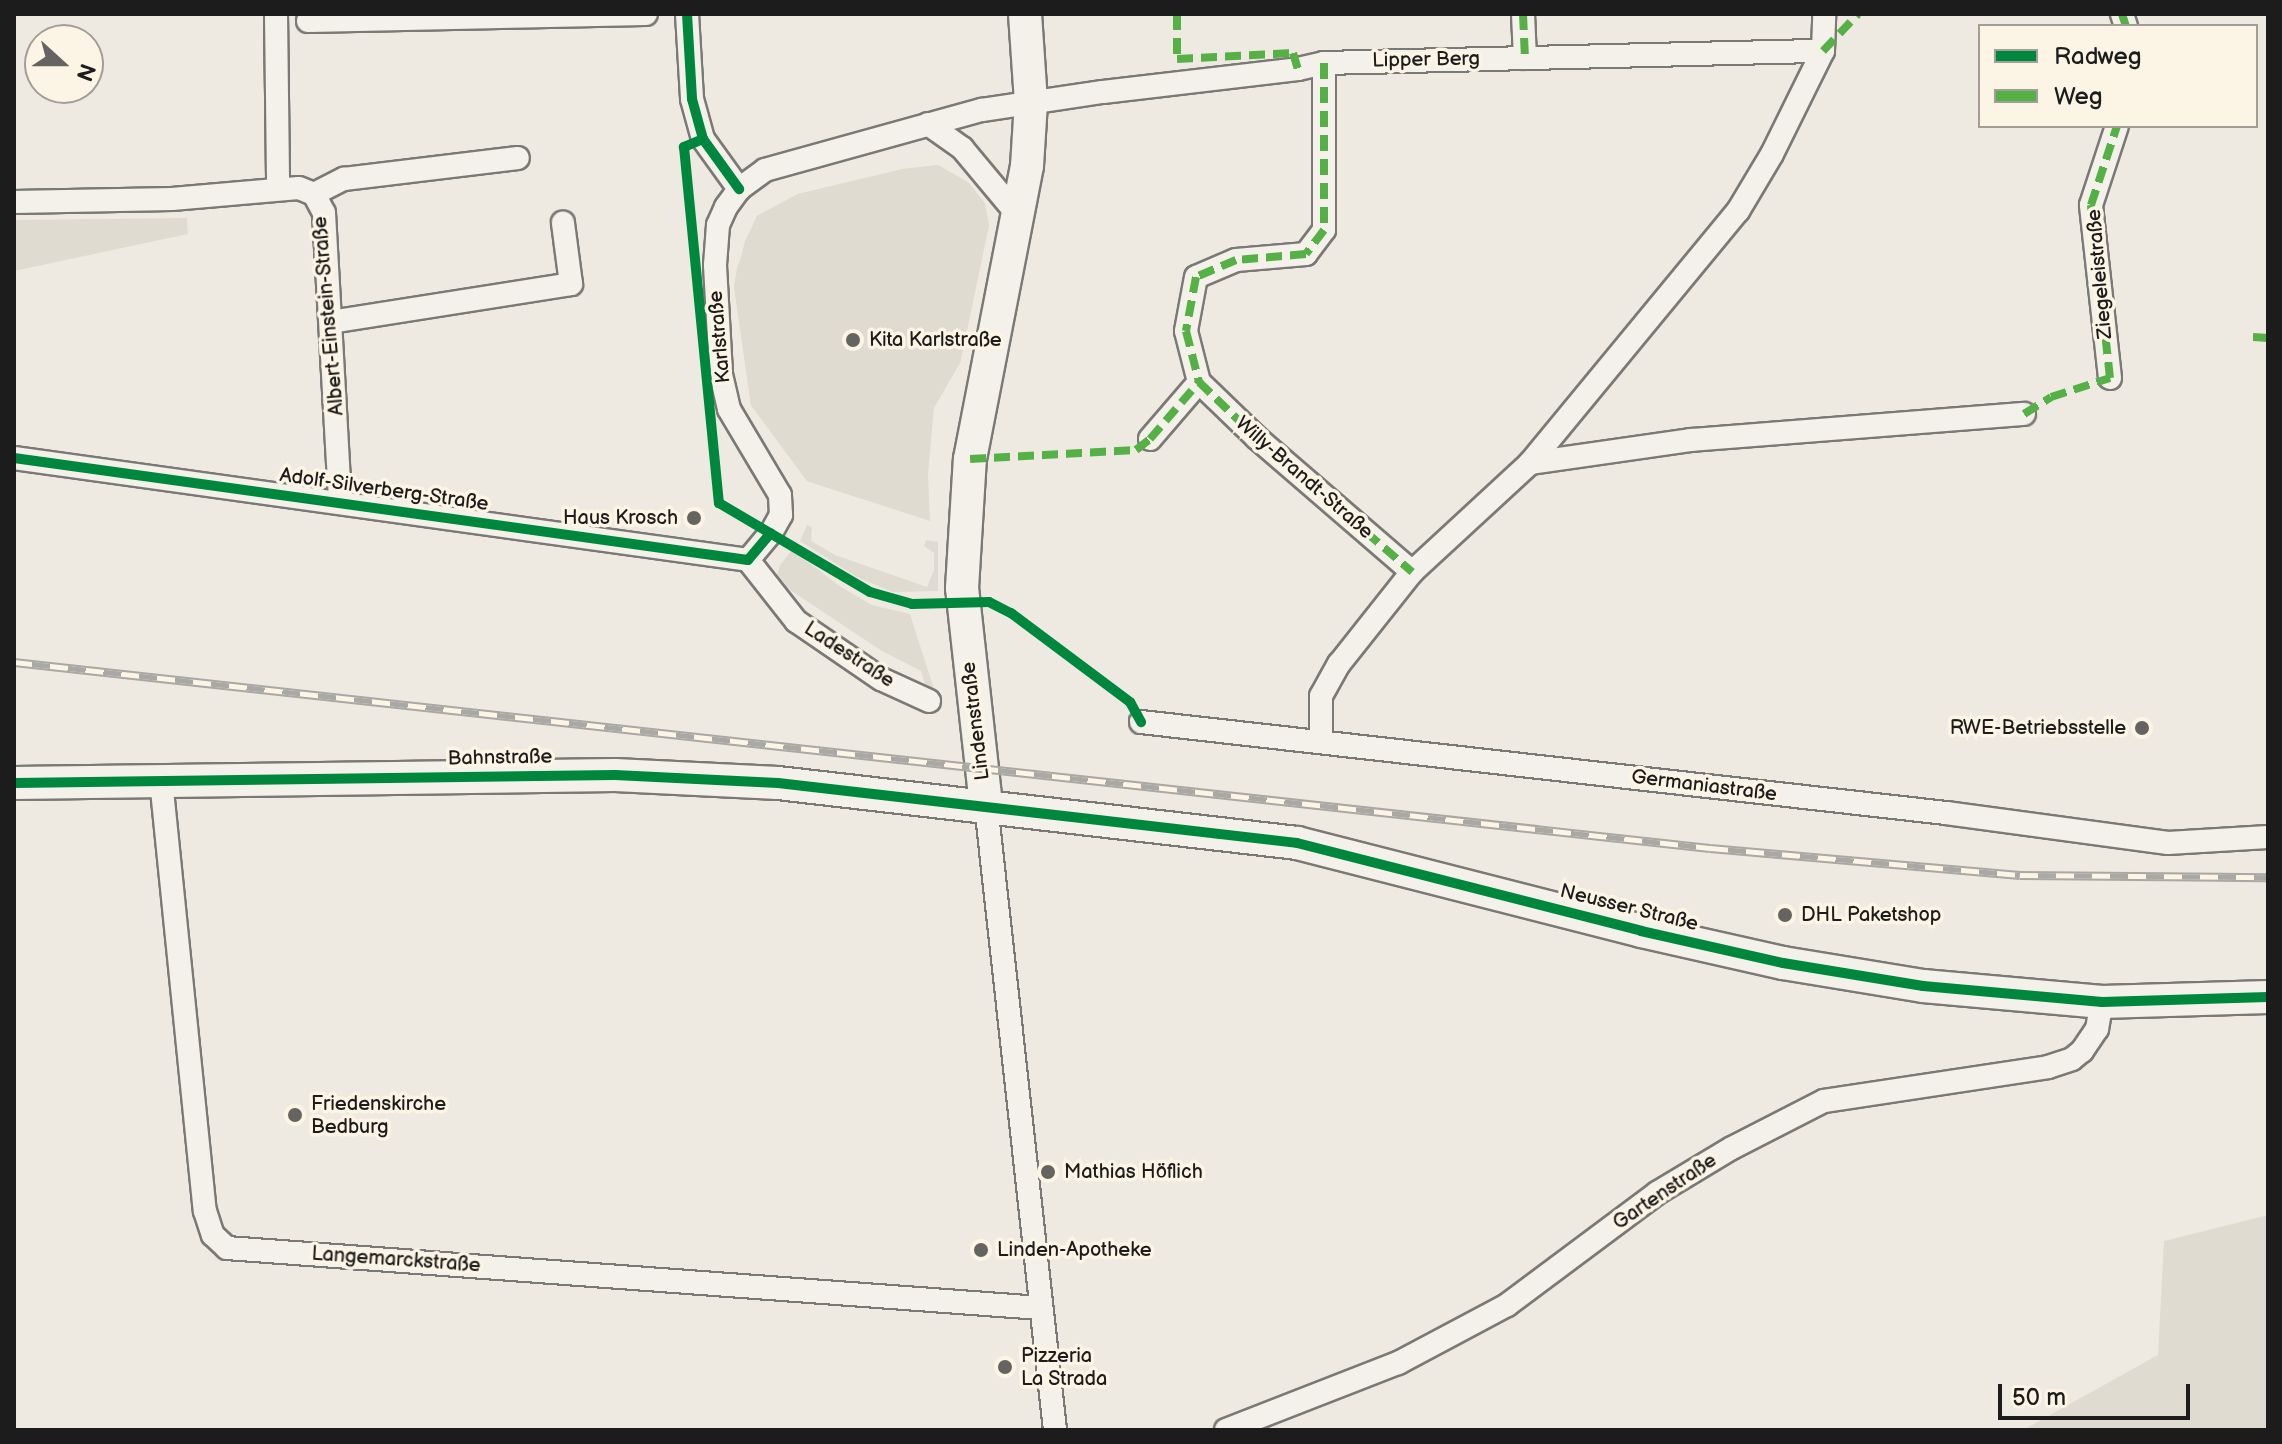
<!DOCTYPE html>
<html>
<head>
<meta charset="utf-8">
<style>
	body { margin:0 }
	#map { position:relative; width:2282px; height:1444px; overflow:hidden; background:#eeeae2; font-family:"Balsamiq Sans",sans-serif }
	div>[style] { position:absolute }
	.built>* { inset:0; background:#e0dbd0 }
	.green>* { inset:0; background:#dfdbd0 }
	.roads { filter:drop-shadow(2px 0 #7a7975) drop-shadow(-2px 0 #7a7975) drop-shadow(0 2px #7a7975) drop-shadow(0 -2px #7a7975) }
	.street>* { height:22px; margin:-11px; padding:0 11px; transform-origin:11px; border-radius:11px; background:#f4f1ea }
	.secondary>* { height:32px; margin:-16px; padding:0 16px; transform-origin:16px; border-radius:16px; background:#f4f1ea }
	.rail>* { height:9px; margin-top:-4.5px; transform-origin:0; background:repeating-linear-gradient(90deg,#fcf5e5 0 18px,#aaa8a4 0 36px); box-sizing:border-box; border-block:2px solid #aaa8a4 }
	.quiet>* { height:8px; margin-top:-4px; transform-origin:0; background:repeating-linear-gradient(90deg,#55b145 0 16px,transparent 0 24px) }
	.cycleway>* { height:10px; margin:-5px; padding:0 5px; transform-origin:5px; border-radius:5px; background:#00873e }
	.dots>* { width:22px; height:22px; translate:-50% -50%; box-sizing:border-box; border:4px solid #fcf5e5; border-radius:50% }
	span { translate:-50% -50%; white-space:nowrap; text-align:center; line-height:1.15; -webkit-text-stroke:7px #fcf5e5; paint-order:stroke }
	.street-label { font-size:20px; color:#1c1c1c }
	.poi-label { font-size:20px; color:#1c1c1c }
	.left { translate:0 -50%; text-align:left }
	.right { translate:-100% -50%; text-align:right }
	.frame { position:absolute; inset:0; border:16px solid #1c1c1c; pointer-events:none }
	.legend { position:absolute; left:1978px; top:24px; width:280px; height:104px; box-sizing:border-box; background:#fcf5e5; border:2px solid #a29e95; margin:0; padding:10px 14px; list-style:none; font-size:24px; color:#1c1c1c }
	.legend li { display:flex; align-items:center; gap:16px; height:40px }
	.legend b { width:40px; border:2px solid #a29e95 }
	.north { position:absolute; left:24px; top:24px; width:80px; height:80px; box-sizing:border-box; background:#fcf5e5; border:2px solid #a29e95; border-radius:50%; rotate:111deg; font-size:22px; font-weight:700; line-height:32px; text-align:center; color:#1c1c1c }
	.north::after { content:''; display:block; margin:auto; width:28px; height:36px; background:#666461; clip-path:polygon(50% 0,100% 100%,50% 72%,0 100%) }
	.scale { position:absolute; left:1998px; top:1384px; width:192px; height:36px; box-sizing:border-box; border:4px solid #1c1c1c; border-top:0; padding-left:10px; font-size:24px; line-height:28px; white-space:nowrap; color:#1c1c1c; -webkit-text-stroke:6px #fcf5e5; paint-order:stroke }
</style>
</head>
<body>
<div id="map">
	<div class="built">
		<div style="clip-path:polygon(938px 165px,969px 183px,985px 204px,989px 225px,960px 363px,934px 408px,928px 474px,930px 521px,807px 481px,751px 405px,734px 286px,745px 241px,757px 216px,798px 194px,903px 169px)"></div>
	</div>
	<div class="green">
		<div style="clip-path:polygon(938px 165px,969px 183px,985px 204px,989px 225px,960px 363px,936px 345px,922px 393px,788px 345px,764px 409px,864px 447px,855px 473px,869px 479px,862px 499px,807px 481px,751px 405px,734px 286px,737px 268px,757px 216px,798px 194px,903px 169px)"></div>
		<div style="clip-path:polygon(187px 218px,188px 234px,14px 271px,14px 220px)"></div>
		<div style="clip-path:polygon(807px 525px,812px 527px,811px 541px,835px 555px,927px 587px,934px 570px,934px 553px,924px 546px,926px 540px,938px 542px,938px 591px,893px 592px,857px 577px,800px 541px)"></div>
		<div style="clip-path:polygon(792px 550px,841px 587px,872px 605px,910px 614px,937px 699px,930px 701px,921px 671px,882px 651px,781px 584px,777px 574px,780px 565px)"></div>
		<div style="clip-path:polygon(2268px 1215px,2268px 1430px,2023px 1430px,2158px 1355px,2164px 1241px)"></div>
	</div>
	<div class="roads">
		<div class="street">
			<div style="left:276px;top:14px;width:175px;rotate:89.3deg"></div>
			<div style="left:687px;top:14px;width:85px;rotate:86.6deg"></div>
			<div style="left:692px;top:99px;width:41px;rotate:74.6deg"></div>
			<div style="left:703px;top:139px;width:62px;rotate:54.2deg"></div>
			<div style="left:1523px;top:14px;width:44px;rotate:87.4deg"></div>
			<div style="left:2122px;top:14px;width:13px;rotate:72deg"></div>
			<div style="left:308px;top:21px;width:338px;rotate:-1.2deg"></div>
			<div style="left:1324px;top:63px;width:167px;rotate:90deg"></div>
			<div style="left:1324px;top:230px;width:30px;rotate:127deg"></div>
			<div style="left:1306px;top:254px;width:70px;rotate:175.1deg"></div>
			<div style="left:1236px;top:260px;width:43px;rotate:157deg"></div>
			<div style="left:1196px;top:277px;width:55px;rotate:100.5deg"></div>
			<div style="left:1186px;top:331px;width:53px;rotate:75.7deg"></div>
			<div style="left:1199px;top:382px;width:81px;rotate:44deg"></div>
			<div style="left:1257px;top:438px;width:205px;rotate:40.8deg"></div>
			<div style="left:928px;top:124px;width:42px;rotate:35.2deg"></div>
			<div style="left:962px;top:148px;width:86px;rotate:50.2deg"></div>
			<div style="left:314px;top:194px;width:34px;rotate:-27deg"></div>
			<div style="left:344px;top:179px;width:175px;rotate:-6.9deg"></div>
			<div style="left:14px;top:202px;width:158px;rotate:-1.1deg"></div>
			<div style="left:172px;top:199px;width:127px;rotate:-5deg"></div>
			<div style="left:299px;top:188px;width:16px;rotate:22deg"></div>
			<div style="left:314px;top:194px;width:21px;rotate:62deg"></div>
			<div style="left:324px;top:213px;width:288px;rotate:86.8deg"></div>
			<div style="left:331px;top:322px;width:243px;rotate:-9deg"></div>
			<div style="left:571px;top:284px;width:62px;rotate:-97.5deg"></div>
			<div style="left:2110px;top:378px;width:174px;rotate:-96.3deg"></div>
			<div style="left:2091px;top:205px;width:83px;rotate:-71.8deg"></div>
			<div style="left:1150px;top:439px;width:75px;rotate:-49.3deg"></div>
			<div style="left:14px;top:458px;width:741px;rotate:7.91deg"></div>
			<div style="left:1530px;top:463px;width:163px;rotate:-8.1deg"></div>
			<div style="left:1691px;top:440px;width:334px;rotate:-4.5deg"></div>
			<div style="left:748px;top:560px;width:35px;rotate:-50deg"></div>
			<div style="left:771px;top:533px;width:21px;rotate:-61deg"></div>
			<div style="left:781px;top:515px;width:20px;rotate:-93deg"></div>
			<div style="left:780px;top:495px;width:100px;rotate:-120.7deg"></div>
			<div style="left:729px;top:409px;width:37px;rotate:-103deg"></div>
			<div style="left:721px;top:373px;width:108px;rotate:-93.2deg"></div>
			<div style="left:715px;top:265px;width:40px;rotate:-85.7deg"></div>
			<div style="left:718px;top:225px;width:20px;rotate:-66deg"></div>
			<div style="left:726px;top:207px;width:22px;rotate:-54deg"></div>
			<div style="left:739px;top:189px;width:32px;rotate:-36deg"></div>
			<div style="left:765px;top:170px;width:225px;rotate:-15.5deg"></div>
			<div style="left:982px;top:110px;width:122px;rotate:-8.5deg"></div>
			<div style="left:1103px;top:92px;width:196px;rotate:-6.7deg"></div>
			<div style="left:1298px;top:69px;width:27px;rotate:-13deg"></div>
			<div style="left:1324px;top:63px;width:499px;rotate:-1.4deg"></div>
			<div style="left:748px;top:560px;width:78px;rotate:51.8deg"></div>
			<div style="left:796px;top:621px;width:103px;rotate:34.3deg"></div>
			<div style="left:881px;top:679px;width:53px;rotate:24.6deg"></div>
			<div style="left:1141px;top:722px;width:810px;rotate:6.45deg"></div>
			<div style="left:1946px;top:813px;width:224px;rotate:7.7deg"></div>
			<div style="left:2168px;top:843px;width:100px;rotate:-3.4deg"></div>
			<div style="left:1321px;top:740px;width:44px;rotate:-90deg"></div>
			<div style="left:1321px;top:696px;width:37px;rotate:-61deg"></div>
			<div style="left:1339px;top:664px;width:117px;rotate:-51.6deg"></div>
			<div style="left:1412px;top:572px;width:161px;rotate:-42.7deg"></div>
			<div style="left:1530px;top:463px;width:327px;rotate:-50.5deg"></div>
			<div style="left:1738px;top:211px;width:66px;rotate:-59.2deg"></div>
			<div style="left:1772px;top:154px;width:115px;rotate:-63.7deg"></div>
			<div style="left:1823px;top:51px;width:37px;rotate:-88deg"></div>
			<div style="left:161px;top:780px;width:433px;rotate:84.2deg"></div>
			<div style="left:205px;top:1211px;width:25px;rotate:72deg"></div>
			<div style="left:213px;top:1235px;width:19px;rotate:43deg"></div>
			<div style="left:227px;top:1248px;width:816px;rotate:4.22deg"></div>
			<div style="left:986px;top:805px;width:629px;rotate:83.7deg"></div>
			<div style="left:1226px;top:1430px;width:185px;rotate:-21.3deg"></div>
			<div style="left:1398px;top:1363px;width:123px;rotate:-28deg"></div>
			<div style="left:1507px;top:1305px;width:187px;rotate:-36.7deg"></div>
			<div style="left:1657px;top:1193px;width:87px;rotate:-31deg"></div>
			<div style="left:1732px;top:1148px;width:103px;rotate:-27.1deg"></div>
			<div style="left:1824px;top:1101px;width:227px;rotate:-8.6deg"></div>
			<div style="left:2048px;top:1067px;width:25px;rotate:-18deg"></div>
			<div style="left:2072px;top:1059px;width:13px;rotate:-39deg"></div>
			<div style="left:2082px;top:1051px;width:27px;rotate:-56deg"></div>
			<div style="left:2097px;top:1029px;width:27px;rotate:-80deg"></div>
		</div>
		<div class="secondary">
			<div style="left:14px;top:783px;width:601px;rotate:-0.76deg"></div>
			<div style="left:615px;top:775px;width:163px;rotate:2.8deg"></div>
			<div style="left:778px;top:783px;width:522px;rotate:6.59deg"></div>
			<div style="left:1297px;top:843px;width:355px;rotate:14.3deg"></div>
			<div style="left:1641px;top:931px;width:146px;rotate:12.7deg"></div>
			<div style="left:1783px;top:963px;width:142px;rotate:9.3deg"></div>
			<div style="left:1923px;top:986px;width:180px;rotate:5.1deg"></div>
			<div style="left:2102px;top:1002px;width:166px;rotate:-1.7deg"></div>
			<div style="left:986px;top:805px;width:218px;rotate:-96.3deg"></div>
			<div style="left:962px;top:588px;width:129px;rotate:-86.5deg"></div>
			<div style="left:970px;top:459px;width:298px;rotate:-79deg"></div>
			<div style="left:1027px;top:166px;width:64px;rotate:-86.4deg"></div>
			<div style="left:1031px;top:102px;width:88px;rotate:-93.9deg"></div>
		</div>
	</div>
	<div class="rail">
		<div style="left:14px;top:662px;width:1706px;rotate:6.26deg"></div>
		<div style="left:1710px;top:848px;width:311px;rotate:5deg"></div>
		<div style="left:2020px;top:875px;width:248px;rotate:0.5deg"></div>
	</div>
	<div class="quiet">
		<div style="left:1177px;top:14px;width:45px;rotate:90deg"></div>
		<div style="left:1177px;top:59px;width:116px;rotate:-3deg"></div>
		<div style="left:1293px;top:53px;width:17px;rotate:73deg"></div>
		<div style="left:1523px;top:14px;width:44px;rotate:87.4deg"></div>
		<div style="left:2122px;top:14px;width:13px;rotate:72deg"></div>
		<div style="left:1823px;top:51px;width:51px;rotate:-46.6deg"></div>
		<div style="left:1324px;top:63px;width:167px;rotate:90deg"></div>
		<div style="left:1324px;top:230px;width:30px;rotate:127deg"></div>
		<div style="left:1306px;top:254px;width:70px;rotate:175.1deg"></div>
		<div style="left:1236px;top:260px;width:43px;rotate:157deg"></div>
		<div style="left:1196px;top:277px;width:55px;rotate:100.5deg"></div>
		<div style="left:1186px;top:331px;width:53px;rotate:75.7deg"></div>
		<div style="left:1199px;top:382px;width:81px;rotate:44deg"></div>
		<div style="left:1257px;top:438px;width:205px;rotate:40.8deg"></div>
		<div style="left:2253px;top:337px;width:15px;rotate:4deg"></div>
		<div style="left:2024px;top:414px;width:32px;rotate:-32deg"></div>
		<div style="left:2051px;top:397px;width:62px;rotate:-17.9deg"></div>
		<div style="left:2110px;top:378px;width:174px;rotate:-96.3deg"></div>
		<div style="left:2091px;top:205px;width:83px;rotate:-71.8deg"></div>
		<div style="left:970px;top:459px;width:166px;rotate:-3.1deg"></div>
		<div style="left:1136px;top:450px;width:18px;rotate:-38deg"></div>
		<div style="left:1150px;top:439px;width:75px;rotate:-49.3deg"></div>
	</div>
	<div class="cycleway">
		<div style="left:687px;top:14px;width:85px;rotate:86.6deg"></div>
		<div style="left:692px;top:99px;width:41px;rotate:74.6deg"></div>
		<div style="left:703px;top:139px;width:62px;rotate:54.2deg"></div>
		<div style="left:703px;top:139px;width:21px;rotate:157deg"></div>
		<div style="left:684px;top:147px;width:358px;rotate:84.4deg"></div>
		<div style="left:719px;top:503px;width:175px;rotate:30.5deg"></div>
		<div style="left:870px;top:592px;width:44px;rotate:15.9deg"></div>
		<div style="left:912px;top:604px;width:77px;rotate:-1.5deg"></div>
		<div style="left:989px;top:602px;width:25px;rotate:27deg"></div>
		<div style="left:1011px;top:613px;width:149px;rotate:36.8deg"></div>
		<div style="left:1130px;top:702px;width:23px;rotate:61deg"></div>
		<div style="left:14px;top:458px;width:741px;rotate:7.91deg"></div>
		<div style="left:748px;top:560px;width:35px;rotate:-50deg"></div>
		<div style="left:14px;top:783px;width:601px;rotate:-0.76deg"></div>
		<div style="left:615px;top:775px;width:163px;rotate:2.8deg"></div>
		<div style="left:778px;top:783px;width:522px;rotate:6.59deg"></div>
		<div style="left:1297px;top:843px;width:355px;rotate:14.3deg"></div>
		<div style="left:1641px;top:931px;width:146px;rotate:12.7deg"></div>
		<div style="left:1783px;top:963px;width:142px;rotate:9.3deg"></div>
		<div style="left:1923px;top:986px;width:180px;rotate:5.1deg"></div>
		<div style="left:2102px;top:1002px;width:166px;rotate:-1.7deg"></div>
	</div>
	<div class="dots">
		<div style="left:853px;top:340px;background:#666461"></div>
		<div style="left:694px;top:518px;background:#666461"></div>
		<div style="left:2142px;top:728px;background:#666461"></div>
		<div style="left:1785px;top:915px;background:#666461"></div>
		<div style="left:295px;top:1115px;background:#666461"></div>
		<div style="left:1048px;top:1172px;background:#666461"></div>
		<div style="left:981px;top:1250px;background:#666461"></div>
		<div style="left:1005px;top:1367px;background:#666461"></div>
	</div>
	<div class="street-label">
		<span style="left:1426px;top:60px;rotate:-1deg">Lipper Berg</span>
		<span style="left:2100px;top:274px;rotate:-95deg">Ziegeleistraße</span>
		<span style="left:329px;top:316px;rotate:-95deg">Albert-Einstein-Straße</span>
		<span style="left:720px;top:337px;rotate:-95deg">Karlstraße</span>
		<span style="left:1304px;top:478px;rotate:41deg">Willy-Brandt-Straße</span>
		<span style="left:384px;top:490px;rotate:8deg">Adolf-Silverberg-Straße</span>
		<span style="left:849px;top:655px;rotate:33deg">Ladestraße</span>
		<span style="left:976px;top:721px;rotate:-97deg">Lindenstraße</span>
		<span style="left:500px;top:758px;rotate:-1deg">Bahnstraße</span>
		<span style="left:1704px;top:786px;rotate:7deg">Germaniastraße</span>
		<span style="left:1629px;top:908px;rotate:14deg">Neusser Straße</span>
		<span style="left:1665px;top:1192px;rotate:-34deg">Gartenstraße</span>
		<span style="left:396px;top:1260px;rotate:4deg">Langemarckstraße</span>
	</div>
	<div class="poi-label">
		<span class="left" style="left:869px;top:340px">Kita Karlstraße</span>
		<span class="right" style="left:678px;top:518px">Haus Krosch</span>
		<span class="right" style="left:2126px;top:728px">RWE-Betriebsstelle</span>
		<span class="left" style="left:1801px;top:915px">DHL Paketshop</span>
		<span class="left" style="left:311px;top:1116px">Friedenskirche<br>Bedburg</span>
		<span class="left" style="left:1064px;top:1172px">Mathias Höflich</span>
		<span class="left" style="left:997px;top:1250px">Linden-Apotheke</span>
		<span class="left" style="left:1021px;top:1368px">Pizzeria<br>La Strada</span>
	</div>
	<div class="frame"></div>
	<ul class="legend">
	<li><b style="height:10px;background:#00873e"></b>Radweg</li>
	<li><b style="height:10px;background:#55b145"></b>Weg</li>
	</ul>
	<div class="north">N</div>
	<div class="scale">50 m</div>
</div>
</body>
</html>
